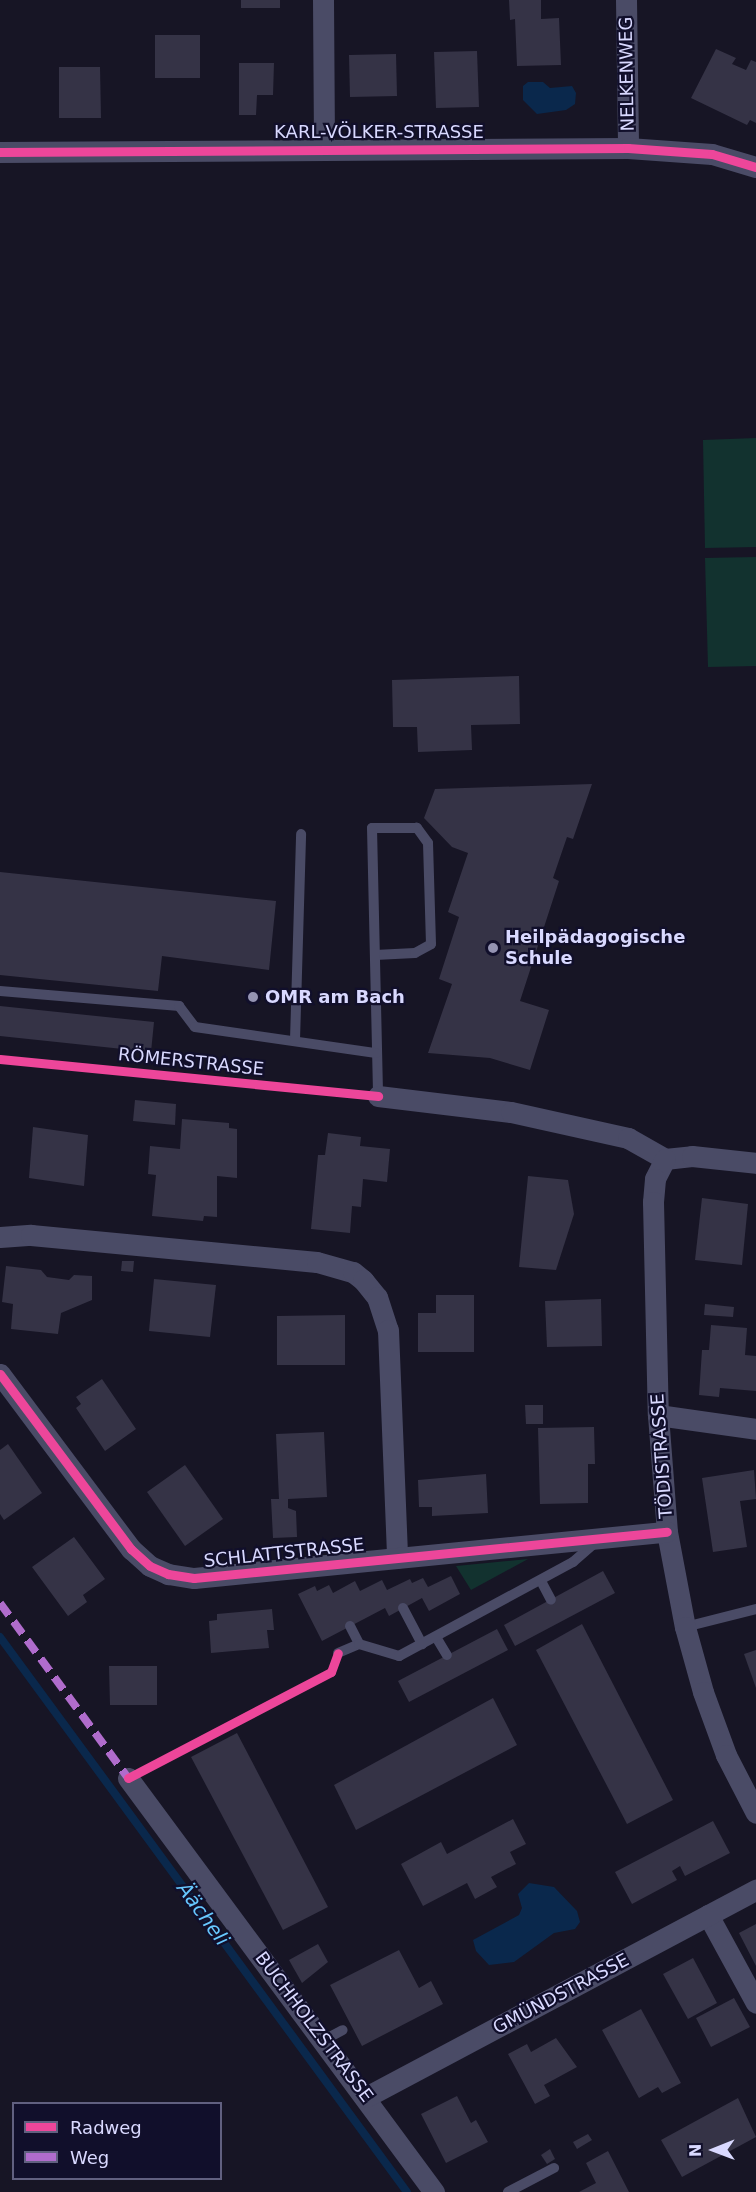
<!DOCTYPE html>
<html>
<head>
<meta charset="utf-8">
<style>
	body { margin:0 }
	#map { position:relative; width:756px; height:2192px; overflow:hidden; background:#171525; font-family:"DejaVu Sans",sans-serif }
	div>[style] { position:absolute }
	.green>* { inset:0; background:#12322f }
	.water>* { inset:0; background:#0a284c }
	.stream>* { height:8px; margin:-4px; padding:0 4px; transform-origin:4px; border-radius:4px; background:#0a284c }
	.building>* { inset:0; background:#353346 }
	.lane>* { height:10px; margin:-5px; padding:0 5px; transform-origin:5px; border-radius:5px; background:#4a4b66 }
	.street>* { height:21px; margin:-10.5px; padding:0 10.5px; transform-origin:10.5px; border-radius:10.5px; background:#4a4b66 }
	.quiet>* { height:8px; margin-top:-4px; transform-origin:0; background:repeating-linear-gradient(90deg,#b06ccc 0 15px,transparent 0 23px) }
	.cycleway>* { height:9px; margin:-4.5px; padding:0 4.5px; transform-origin:4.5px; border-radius:4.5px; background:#ed469a }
	.dots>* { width:16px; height:16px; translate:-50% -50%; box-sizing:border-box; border:3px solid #110f2b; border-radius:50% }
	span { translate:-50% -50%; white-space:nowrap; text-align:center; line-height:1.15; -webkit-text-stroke:4.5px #110f2b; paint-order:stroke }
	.street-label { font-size:18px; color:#d9d9ff }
	.poi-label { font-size:18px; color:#d9d9ff; font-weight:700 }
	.left { translate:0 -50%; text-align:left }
	.water-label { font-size:20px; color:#67c8ff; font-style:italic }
	.legend { position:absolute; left:12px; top:2102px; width:210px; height:78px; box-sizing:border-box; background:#110f2b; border:2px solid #616080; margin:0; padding:8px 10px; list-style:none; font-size:18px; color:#d9d9ff }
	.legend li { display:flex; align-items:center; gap:12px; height:30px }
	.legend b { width:30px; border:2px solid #616080 }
	.north { position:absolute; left:684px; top:2120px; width:60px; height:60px; -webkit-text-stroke:4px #110f2b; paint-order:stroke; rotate:269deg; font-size:16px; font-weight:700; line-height:24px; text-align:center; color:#d9d9ff }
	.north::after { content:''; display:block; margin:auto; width:21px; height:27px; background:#d9d9ff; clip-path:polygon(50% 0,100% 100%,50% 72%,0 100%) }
</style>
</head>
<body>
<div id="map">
	<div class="green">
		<div style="clip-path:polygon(756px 438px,756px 547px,705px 548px,703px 440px)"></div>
		<div style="clip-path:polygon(756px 557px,756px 666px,708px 667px,705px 558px)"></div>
		<div style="clip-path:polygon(528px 1559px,471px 1590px,456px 1566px)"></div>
	</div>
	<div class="water">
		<div style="clip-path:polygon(528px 82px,543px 82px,550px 88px,572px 86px,576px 93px,575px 104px,566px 110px,537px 114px,523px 100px,523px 86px)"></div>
		<div style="clip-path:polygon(529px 1883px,554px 1887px,577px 1911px,580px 1922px,575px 1929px,554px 1933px,514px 1962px,489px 1965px,476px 1951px,473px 1940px,519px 1915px,522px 1908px,518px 1894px)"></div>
	</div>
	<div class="stream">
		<div style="left:0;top:1637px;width:688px;rotate:53.75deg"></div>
	</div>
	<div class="building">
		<div style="clip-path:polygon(241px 0,280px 0,280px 8px,241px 8px)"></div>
		<div style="clip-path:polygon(509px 0,541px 0,541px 19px,559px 18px,561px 65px,517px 66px,515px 19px,510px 20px)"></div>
		<div style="clip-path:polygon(155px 35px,200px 35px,200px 78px,155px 78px)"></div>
		<div style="clip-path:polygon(716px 49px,736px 58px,732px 64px,746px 70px,751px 60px,756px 62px,756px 123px,750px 120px,747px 125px,691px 98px)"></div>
		<div style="clip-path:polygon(477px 51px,479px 107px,436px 108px,434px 52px)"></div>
		<div style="clip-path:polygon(396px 54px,397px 96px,350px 97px,349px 55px)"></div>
		<div style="clip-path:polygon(239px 63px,274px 63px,273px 95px,257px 95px,256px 115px,239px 115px)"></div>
		<div style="clip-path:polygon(59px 67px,100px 67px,101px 118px,59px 118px)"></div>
		<div style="clip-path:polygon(519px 676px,520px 724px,471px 725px,472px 750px,418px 752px,417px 727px,393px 727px,392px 680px)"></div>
		<div style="clip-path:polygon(592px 784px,573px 839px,567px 837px,553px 878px,559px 881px,520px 1001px,549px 1010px,530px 1070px,490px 1058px,428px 1053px,452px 984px,439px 979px,459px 917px,448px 912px,468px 853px,452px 847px,424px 818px,435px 789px)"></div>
		<div style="clip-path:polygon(0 872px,276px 901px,269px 970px,162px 956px,158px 991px,0 975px)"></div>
		<div style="clip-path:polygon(0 1006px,154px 1022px,151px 1052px,0 1036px)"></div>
		<div style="clip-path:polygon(135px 1100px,176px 1104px,175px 1125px,133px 1121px)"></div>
		<div style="clip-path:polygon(182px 1119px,229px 1123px,229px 1128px,237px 1129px,237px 1178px,217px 1176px,217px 1217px,204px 1216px,203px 1221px,152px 1216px,156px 1175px,148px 1174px,150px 1146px,180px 1149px)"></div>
		<div style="clip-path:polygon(33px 1127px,88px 1135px,84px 1186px,29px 1178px)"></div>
		<div style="clip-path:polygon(328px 1133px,361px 1137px,360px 1146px,390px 1149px,387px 1182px,363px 1179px,361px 1207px,352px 1206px,350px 1233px,311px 1229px,318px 1155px,325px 1155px)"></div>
		<div style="clip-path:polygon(528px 1176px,568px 1180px,574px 1214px,556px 1270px,519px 1267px)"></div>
		<div style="clip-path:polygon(702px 1198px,748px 1204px,742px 1265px,695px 1260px)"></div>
		<div style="clip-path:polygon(122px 1261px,134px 1261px,133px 1272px,121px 1271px)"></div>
		<div style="clip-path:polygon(6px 1266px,41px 1270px,47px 1277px,69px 1280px,74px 1275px,92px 1276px,92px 1300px,61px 1313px,58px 1334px,11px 1329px,13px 1304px,2px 1302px)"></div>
		<div style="clip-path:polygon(154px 1279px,216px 1285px,210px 1337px,149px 1331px)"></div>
		<div style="clip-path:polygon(436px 1295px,474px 1295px,474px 1352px,418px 1352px,418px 1313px,436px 1313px)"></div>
		<div style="clip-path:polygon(601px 1299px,602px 1346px,547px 1347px,545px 1301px)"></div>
		<div style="clip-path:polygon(705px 1304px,734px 1307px,733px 1317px,704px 1315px)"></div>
		<div style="clip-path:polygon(345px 1315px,345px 1365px,277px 1365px,277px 1316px)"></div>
		<div style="clip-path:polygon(711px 1325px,747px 1328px,745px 1355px,756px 1356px,756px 1391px,720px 1388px,719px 1397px,699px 1395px,702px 1350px,709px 1350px)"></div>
		<div style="clip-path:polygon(102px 1379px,136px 1429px,105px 1451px,76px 1408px,81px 1404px,76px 1397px)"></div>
		<div style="clip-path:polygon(525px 1405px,543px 1405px,543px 1424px,526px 1424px)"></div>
		<div style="clip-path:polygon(594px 1427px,595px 1464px,588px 1464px,588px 1503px,540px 1504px,538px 1428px)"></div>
		<div style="clip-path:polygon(324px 1432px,327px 1497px,288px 1499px,288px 1508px,296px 1511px,297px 1537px,273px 1538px,271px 1499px,279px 1499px,276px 1434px)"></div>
		<div style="clip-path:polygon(8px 1444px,42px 1493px,4px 1520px,0 1514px,0 1450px)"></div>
		<div style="clip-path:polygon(185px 1465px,223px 1519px,185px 1546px,147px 1492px)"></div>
		<div style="clip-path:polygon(754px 1470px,756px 1499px,740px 1501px,747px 1547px,713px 1552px,702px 1478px)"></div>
		<div style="clip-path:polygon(486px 1474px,488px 1513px,432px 1516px,432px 1507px,419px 1507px,418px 1480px)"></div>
		<div style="clip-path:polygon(74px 1537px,105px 1579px,83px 1595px,87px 1602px,68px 1616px,32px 1567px)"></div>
		<div style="clip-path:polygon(603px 1571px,615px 1593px,515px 1646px,504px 1625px)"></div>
		<div style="clip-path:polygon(451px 1576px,460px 1594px,429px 1611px,422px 1598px,389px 1616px,385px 1608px,322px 1641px,298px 1594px,315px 1586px,317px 1591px,329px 1585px,333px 1593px,355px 1581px,360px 1591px,382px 1580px,387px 1590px,410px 1579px,412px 1583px,423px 1578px,428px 1587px)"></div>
		<div style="clip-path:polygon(272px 1609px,274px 1630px,267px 1630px,269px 1648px,211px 1653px,209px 1621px,217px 1620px,217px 1614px)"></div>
		<div style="clip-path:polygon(582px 1624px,673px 1800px,627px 1824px,536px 1650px)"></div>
		<div style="clip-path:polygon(497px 1629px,508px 1650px,409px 1702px,398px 1681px)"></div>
		<div style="clip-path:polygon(756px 1650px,756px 1688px,744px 1654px)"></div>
		<div style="clip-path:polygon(109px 1666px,157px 1666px,157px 1705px,110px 1705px)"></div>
		<div style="clip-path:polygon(493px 1698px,517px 1745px,356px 1830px,334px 1785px)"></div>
		<div style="clip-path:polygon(237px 1733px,328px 1907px,283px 1930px,191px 1757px)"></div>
		<div style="clip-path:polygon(513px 1819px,526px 1844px,510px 1852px,516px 1864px,491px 1877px,497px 1887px,475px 1899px,467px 1883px,423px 1906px,401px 1864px,441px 1842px,447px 1854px)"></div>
		<div style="clip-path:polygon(713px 1821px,730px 1853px,685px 1876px,680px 1866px,672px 1871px,677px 1880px,632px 1904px,615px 1872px)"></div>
		<div style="clip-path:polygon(756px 1924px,756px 1966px,739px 1933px)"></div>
		<div style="clip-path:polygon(318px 1944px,328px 1962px,302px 1983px,289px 1960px)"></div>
		<div style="clip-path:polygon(399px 1950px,419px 1988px,431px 1981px,443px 2004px,362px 2046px,330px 1985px)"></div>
		<div style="clip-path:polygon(693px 1958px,717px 2003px,688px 2019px,663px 1974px)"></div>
		<div style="clip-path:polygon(734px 1998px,750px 2027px,711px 2047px,696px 2018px)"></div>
		<div style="clip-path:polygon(641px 2009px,681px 2083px,662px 2093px,658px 2087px,639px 2098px,602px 2030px)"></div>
		<div style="clip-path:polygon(556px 2038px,577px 2067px,544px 2085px,550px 2096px,535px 2104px,508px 2054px,527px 2044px,531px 2052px)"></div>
		<div style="clip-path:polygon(457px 2096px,471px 2123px,476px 2120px,488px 2142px,446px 2163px,421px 2114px)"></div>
		<div style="clip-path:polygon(738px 2098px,756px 2137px,682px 2177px,661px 2140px)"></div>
		<div style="clip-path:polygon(588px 2134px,592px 2140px,577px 2149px,573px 2142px)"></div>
		<div style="clip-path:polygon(550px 2149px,555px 2159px,547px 2164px,541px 2155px)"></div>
		<div style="clip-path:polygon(608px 2151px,629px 2192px,579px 2192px,596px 2183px,586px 2163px)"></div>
	</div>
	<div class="lane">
		<div style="left:375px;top:955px;width:40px;rotate:-2.9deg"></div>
		<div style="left:415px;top:953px;width:18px;rotate:-29deg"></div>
		<div style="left:431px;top:944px;width:101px;rotate:-91.7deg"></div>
		<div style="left:428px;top:843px;width:19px;rotate:-126deg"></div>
		<div style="left:417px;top:828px;width:45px;rotate:180deg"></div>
		<div style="left:372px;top:828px;width:268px;rotate:88.7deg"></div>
		<div style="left:0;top:991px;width:180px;rotate:4.8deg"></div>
		<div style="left:179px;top:1006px;width:26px;rotate:53deg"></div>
		<div style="left:195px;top:1027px;width:183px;rotate:8.2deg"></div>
		<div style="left:295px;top:1040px;width:206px;rotate:-88.3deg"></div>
		<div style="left:541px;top:1581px;width:21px;rotate:62deg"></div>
		<div style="left:403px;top:1608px;width:41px;rotate:62.2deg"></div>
		<div style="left:350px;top:1626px;width:20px;rotate:63deg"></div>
		<div style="left:685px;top:1627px;width:73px;rotate:-14.2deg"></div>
		<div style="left:436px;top:1637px;width:21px;rotate:59deg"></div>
		<div style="left:338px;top:1653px;width:23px;rotate:-23deg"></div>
		<div style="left:359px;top:1644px;width:42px;rotate:16.7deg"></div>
		<div style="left:399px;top:1656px;width:198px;rotate:-28.4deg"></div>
		<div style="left:573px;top:1562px;width:30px;rotate:-41deg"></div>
		<div style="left:324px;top:2040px;width:21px;rotate:-28deg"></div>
		<div style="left:508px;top:2192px;width:52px;rotate:-27.6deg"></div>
	</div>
	<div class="street">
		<div style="left:323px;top:0;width:148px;rotate:89.6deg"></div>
		<div style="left:626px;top:0;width:148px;rotate:89.2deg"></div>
		<div style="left:0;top:152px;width:628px;rotate:-0.36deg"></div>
		<div style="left:628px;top:148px;width:84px;rotate:4.1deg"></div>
		<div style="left:712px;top:154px;width:46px;rotate:16.5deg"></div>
		<div style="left:378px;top:1096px;width:134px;rotate:6.9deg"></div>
		<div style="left:511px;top:1112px;width:120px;rotate:12.5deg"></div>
		<div style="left:628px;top:1138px;width:43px;rotate:29.6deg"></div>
		<div style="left:665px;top:1159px;width:27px;rotate:-6deg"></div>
		<div style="left:692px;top:1156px;width:64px;rotate:6.2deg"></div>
		<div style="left:665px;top:1159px;width:22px;rotate:117deg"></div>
		<div style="left:655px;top:1179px;width:23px;rotate:95deg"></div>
		<div style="left:653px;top:1202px;width:213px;rotate:88.7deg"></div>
		<div style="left:658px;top:1415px;width:117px;rotate:85.6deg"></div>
		<div style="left:667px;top:1532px;width:97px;rotate:79.3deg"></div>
		<div style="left:685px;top:1627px;width:67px;rotate:74.5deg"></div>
		<div style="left:703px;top:1692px;width:67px;rotate:69.9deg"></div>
		<div style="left:726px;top:1755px;width:65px;rotate:62.7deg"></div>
		<div style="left:0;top:1237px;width:31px;rotate:-4deg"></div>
		<div style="left:31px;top:1235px;width:287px;rotate:5.4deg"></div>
		<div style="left:317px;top:1262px;width:37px;rotate:16deg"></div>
		<div style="left:353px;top:1272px;width:13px;rotate:39deg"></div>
		<div style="left:363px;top:1280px;width:22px;rotate:51deg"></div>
		<div style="left:377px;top:1297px;width:35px;rotate:72deg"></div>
		<div style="left:388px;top:1330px;width:228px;rotate:87.7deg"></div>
		<div style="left:0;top:1374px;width:219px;rotate:53.2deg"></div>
		<div style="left:131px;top:1549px;width:25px;rotate:42deg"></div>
		<div style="left:150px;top:1566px;width:20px;rotate:24deg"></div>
		<div style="left:168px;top:1574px;width:26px;rotate:9deg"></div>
		<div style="left:194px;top:1578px;width:475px;rotate:-5.6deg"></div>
		<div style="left:658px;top:1415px;width:99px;rotate:8.1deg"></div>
		<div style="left:128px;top:1778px;width:515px;rotate:53.53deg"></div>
		<div style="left:708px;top:1915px;width:100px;rotate:61.4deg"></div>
		<div style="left:366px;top:2097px;width:442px;rotate:-28deg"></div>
	</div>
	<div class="quiet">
		<div style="left:0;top:1603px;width:217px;rotate:53.8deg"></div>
	</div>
	<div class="cycleway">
		<div style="left:0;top:152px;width:628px;rotate:-0.36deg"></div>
		<div style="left:628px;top:148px;width:84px;rotate:4.1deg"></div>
		<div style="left:712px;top:154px;width:46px;rotate:16.5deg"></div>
		<div style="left:0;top:1059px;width:380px;rotate:5.6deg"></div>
		<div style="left:0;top:1374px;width:219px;rotate:53.2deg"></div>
		<div style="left:131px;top:1549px;width:25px;rotate:42deg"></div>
		<div style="left:150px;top:1566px;width:20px;rotate:24deg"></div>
		<div style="left:168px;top:1574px;width:26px;rotate:9deg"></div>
		<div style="left:194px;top:1578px;width:475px;rotate:-5.6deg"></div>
		<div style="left:128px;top:1778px;width:229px;rotate:-27.6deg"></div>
		<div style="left:331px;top:1672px;width:20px;rotate:-70deg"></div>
	</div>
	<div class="dots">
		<div style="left:493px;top:948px;background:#9594b3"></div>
		<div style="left:253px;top:997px;background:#9594b3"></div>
	</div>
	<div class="street-label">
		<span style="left:627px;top:74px;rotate:-91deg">NELKENWEG</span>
		<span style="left:379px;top:132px">KARL-VÖLKER-STRASSE</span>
		<span style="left:191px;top:1062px;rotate:6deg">RÖMERSTRASSE</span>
		<span style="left:662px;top:1456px;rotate:-94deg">TÖDISTRASSE</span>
		<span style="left:284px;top:1553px;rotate:-6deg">SCHLATTSTRASSE</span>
		<span style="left:561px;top:1994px;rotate:-28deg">GMÜNDSTRASSE</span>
		<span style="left:314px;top:2027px;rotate:53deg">BUCHHOLZSTRASSE</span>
	</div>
	<div class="poi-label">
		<span class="left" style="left:505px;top:948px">Heilpädagogische<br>Schule</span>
		<span class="left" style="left:265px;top:997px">OMR am Bach</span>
	</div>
	<div class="water-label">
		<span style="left:203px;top:1914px;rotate:54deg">Äächeli</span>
	</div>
	<ul class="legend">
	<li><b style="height:8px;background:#ed469a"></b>Radweg</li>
	<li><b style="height:8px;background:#b06ccc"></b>Weg</li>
	</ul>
	<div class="north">N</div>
</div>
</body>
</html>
